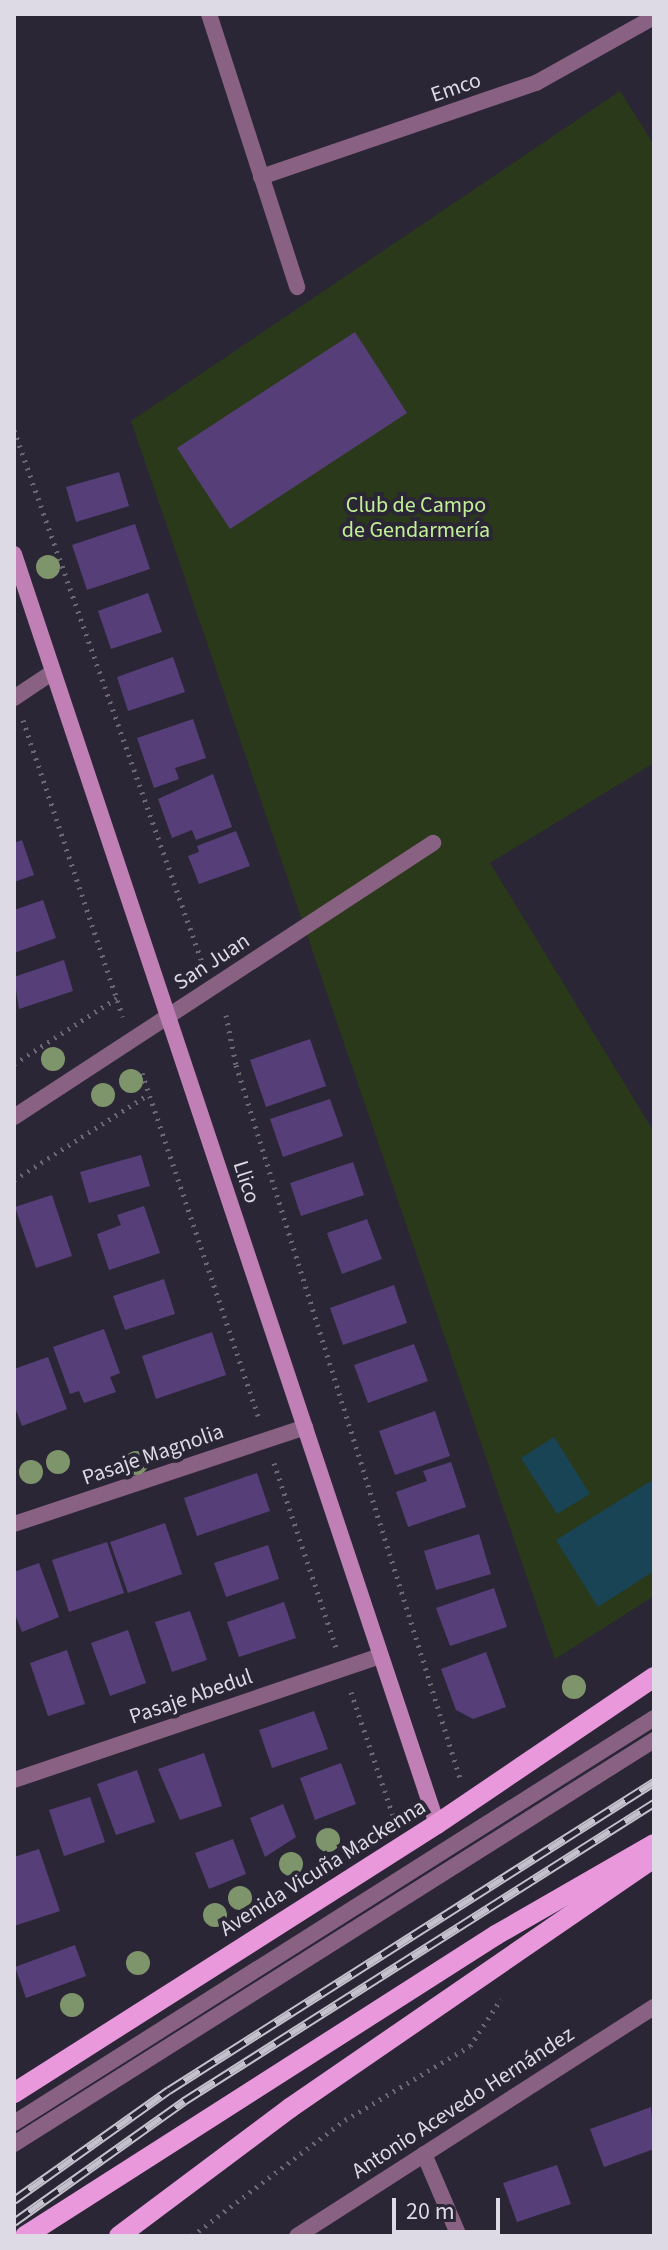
<!DOCTYPE html>
<html>
<head>
<meta charset="utf-8">
<style>
	body { margin:0 }
	#map { position:relative; width:668px; height:2250px; overflow:hidden; background:#2a2636; font-family:"Source Sans 3",sans-serif }
	div>[style] { position:absolute }
	.green>* { inset:0; background:#2a3919 }
	.water>* { inset:0; background:#194456 }
	.building>* { inset:0; background:#563f78 }
	.path>* { height:5px; margin-top:-2.5px; transform-origin:0; background:repeating-linear-gradient(90deg,#6b6775 0 2px,transparent 0 8px) }
	.lane>* { height:16px; margin:-8px; padding:0 8px; transform-origin:8px; border-radius:8px; background:#896182 }
	.street>* { height:16px; margin:-8px; padding:0 8px; transform-origin:8px; border-radius:8px; background:#896182 }
	.secondary>* { height:16px; margin:-8px; padding:0 8px; transform-origin:8px; border-radius:8px; background:#c080b5 }
	.primary>* { height:20px; margin:-10px; padding:0 10px; transform-origin:10px; border-radius:10px; background:#ea98dc }
	.rail>* { height:9px; margin-top:-4.5px; transform-origin:0; background:repeating-linear-gradient(90deg,#2a2636 0 18px,#c4c1cc 0 36px); box-sizing:border-box; border-block:2px solid #c4c1cc }
	.trees>* { width:24px; height:24px; margin:-12px; border-radius:50%; background:#7e946a }
	span { translate:-50% -50%; white-space:nowrap; text-align:center; line-height:1.15; -webkit-text-stroke:8px #2a2636; paint-order:stroke }
	.street-label { font-size:22px; color:#dddae5 }
	.park-label { font-size:22px; color:#c2ee95 }
	.frame { position:absolute; inset:0; border:16px solid #dddae5; pointer-events:none }
	.scale { position:absolute; left:392px; top:2198px; width:108px; height:36px; box-sizing:border-box; border:4px solid #dddae5; border-top:0; padding-left:10px; font-size:24px; line-height:28px; white-space:nowrap; color:#dddae5; -webkit-text-stroke:6px #2a2636; paint-order:stroke }
</style>
</head>
<body>
<div id="map">
	<div class="green">
		<div style="clip-path:polygon(620px 91px,654px 145px,654px 763px,490px 863px,654px 1132px,654px 1596px,555px 1659px,131px 421px)"></div>
	</div>
	<div class="water">
		<div style="clip-path:polygon(554px 1437px,590px 1494px,557px 1514px,521px 1458px)"></div>
		<div style="clip-path:polygon(654px 1479px,654px 1571px,598px 1607px,556px 1540px)"></div>
	</div>
	<div class="building">
		<div style="clip-path:polygon(355px 332px,407px 413px,230px 529px,177px 448px)"></div>
		<div style="clip-path:polygon(119px 472px,129px 506px,76px 522px,66px 487px)"></div>
		<div style="clip-path:polygon(135px 524px,150px 569px,87px 590px,72px 545px)"></div>
		<div style="clip-path:polygon(148px 593px,162px 632px,111px 649px,98px 611px)"></div>
		<div style="clip-path:polygon(173px 657px,185px 692px,128px 711px,117px 677px)"></div>
		<div style="clip-path:polygon(193px 719px,206px 758px,175px 768px,179px 779px,154px 788px,137px 738px)"></div>
		<div style="clip-path:polygon(213px 774px,232px 827px,196px 840px,192px 830px,172px 838px,158px 799px)"></div>
		<div style="clip-path:polygon(236px 831px,250px 866px,199px 884px,188px 856px,199px 852px,197px 846px)"></div>
		<div style="clip-path:polygon(22px 840px,34px 875px,14px 882px,14px 843px)"></div>
		<div style="clip-path:polygon(43px 900px,56px 938px,14px 953px,14px 910px)"></div>
		<div style="clip-path:polygon(64px 960px,73px 991px,19px 1009px,14px 977px)"></div>
		<div style="clip-path:polygon(310px 1039px,326px 1086px,266px 1107px,250px 1060px)"></div>
		<div style="clip-path:polygon(330px 1099px,343px 1136px,283px 1157px,270px 1119px)"></div>
		<div style="clip-path:polygon(141px 1155px,150px 1186px,89px 1203px,80px 1172px)"></div>
		<div style="clip-path:polygon(353px 1162px,364px 1195px,301px 1216px,290px 1183px)"></div>
		<div style="clip-path:polygon(52px 1195px,72px 1256px,36px 1268px,15px 1207px)"></div>
		<div style="clip-path:polygon(144px 1206px,160px 1253px,109px 1270px,97px 1234px,121px 1225px,117px 1215px)"></div>
		<div style="clip-path:polygon(367px 1219px,382px 1259px,342px 1274px,327px 1233px)"></div>
		<div style="clip-path:polygon(164px 1279px,175px 1314px,125px 1330px,113px 1296px)"></div>
		<div style="clip-path:polygon(394px 1285px,407px 1323px,343px 1345px,330px 1308px)"></div>
		<div style="clip-path:polygon(104px 1329px,120px 1373px,110px 1377px,116px 1392px,84px 1403px,79px 1391px,70px 1394px,53px 1347px)"></div>
		<div style="clip-path:polygon(212px 1332px,226px 1375px,156px 1399px,142px 1356px)"></div>
		<div style="clip-path:polygon(414px 1344px,428px 1381px,368px 1403px,354px 1365px)"></div>
		<div style="clip-path:polygon(48px 1357px,67px 1409px,22px 1426px,14px 1405px,14px 1369px)"></div>
		<div style="clip-path:polygon(435px 1411px,450px 1456px,395px 1475px,379px 1431px)"></div>
		<div style="clip-path:polygon(451px 1462px,466px 1507px,408px 1527px,396px 1492px,427px 1481px,423px 1471px)"></div>
		<div style="clip-path:polygon(257px 1473px,270px 1511px,197px 1536px,184px 1498px)"></div>
		<div style="clip-path:polygon(165px 1523px,182px 1574px,128px 1593px,110px 1542px)"></div>
		<div style="clip-path:polygon(479px 1534px,491px 1574px,436px 1590px,424px 1551px)"></div>
		<div style="clip-path:polygon(107px 1542px,124px 1593px,69px 1612px,52px 1560px)"></div>
		<div style="clip-path:polygon(268px 1545px,279px 1579px,226px 1597px,214px 1563px)"></div>
		<div style="clip-path:polygon(39px 1563px,59px 1617px,22px 1632px,14px 1612px,14px 1572px)"></div>
		<div style="clip-path:polygon(494px 1588px,507px 1627px,450px 1646px,436px 1608px)"></div>
		<div style="clip-path:polygon(284px 1602px,296px 1638px,239px 1657px,227px 1622px)"></div>
		<div style="clip-path:polygon(190px 1611px,207px 1660px,172px 1672px,155px 1622px)"></div>
		<div style="clip-path:polygon(128px 1630px,146px 1683px,110px 1696px,91px 1643px)"></div>
		<div style="clip-path:polygon(67px 1650px,85px 1704px,48px 1716px,30px 1663px)"></div>
		<div style="clip-path:polygon(486px 1652px,506px 1707px,473px 1719px,456px 1710px,441px 1669px)"></div>
		<div style="clip-path:polygon(314px 1711px,328px 1749px,272px 1768px,259px 1730px)"></div>
		<div style="clip-path:polygon(204px 1753px,222px 1806px,180px 1820px,158px 1769px)"></div>
		<div style="clip-path:polygon(341px 1763px,356px 1804px,315px 1820px,300px 1778px)"></div>
		<div style="clip-path:polygon(137px 1770px,155px 1822px,116px 1835px,97px 1784px)"></div>
		<div style="clip-path:polygon(90px 1797px,105px 1842px,64px 1856px,49px 1810px)"></div>
		<div style="clip-path:polygon(283px 1804px,296px 1837px,265px 1857px,250px 1818px)"></div>
		<div style="clip-path:polygon(233px 1839px,246px 1874px,209px 1889px,195px 1853px)"></div>
		<div style="clip-path:polygon(39px 1849px,60px 1911px,14px 1926px,14px 1857px)"></div>
		<div style="clip-path:polygon(75px 1945px,86px 1976px,26px 1998px,15px 1967px)"></div>
		<div style="clip-path:polygon(651px 2107px,654px 2149px,604px 2167px,590px 2129px)"></div>
		<div style="clip-path:polygon(557px 2165px,571px 2204px,517px 2222px,503px 2183px)"></div>
	</div>
	<div class="path">
		<div style="left:14px;top:430px;width:567px;rotate:70.54deg"></div>
		<div style="left:23px;top:720px;width:313px;rotate:71.4deg"></div>
		<div style="left:226px;top:1015px;width:51px;rotate:78.7deg"></div>
		<div style="left:236px;top:1065px;width:747px;rotate:72.56deg"></div>
		<div style="left:14px;top:1064px;width:122px;rotate:-32.7deg"></div>
		<div style="left:142px;top:1073px;width:362px;rotate:71.3deg"></div>
		<div style="left:14px;top:1180px;width:160px;rotate:-32.5deg"></div>
		<div style="left:274px;top:1463px;width:194px;rotate:71.4deg"></div>
		<div style="left:351px;top:1692px;width:133px;rotate:71.2deg"></div>
		<div style="left:192px;top:2236px;width:192px;rotate:-37.2deg"></div>
		<div style="left:345px;top:2120px;width:145px;rotate:-30.6deg"></div>
		<div style="left:470px;top:2046px;width:56px;rotate:-56.6deg"></div>
	</div>
	<div class="lane">
		<div style="left:14px;top:2123px;width:757px;rotate:-32.33deg"></div>
		<div style="left:14px;top:2144px;width:757px;rotate:-32.26deg"></div>
	</div>
	<div class="street">
		<div style="left:209px;top:14px;width:287px;rotate:72.1deg"></div>
		<div style="left:261px;top:177px;width:291px;rotate:-18.9deg"></div>
		<div style="left:536px;top:83px;width:135px;rotate:-29.2deg"></div>
		<div style="left:14px;top:698px;width:47px;rotate:-33.7deg"></div>
		<div style="left:14px;top:1117px;width:501px;rotate:-33.18deg"></div>
		<div style="left:14px;top:1524px;width:307px;rotate:-18.4deg"></div>
		<div style="left:14px;top:1780px;width:387px;rotate:-18.7deg"></div>
		<div style="left:424px;top:2154px;width:89px;rotate:66.9deg"></div>
		<div style="left:297px;top:2236px;width:424px;rotate:-32.7deg"></div>
	</div>
	<div class="secondary">
		<div style="left:14px;top:554px;width:1339px;rotate:71.58deg"></div>
	</div>
	<div class="primary">
		<div style="left:14px;top:2093px;width:501px;rotate:-32.45deg"></div>
		<div style="left:437px;top:1824px;width:262px;rotate:-34.1deg"></div>
		<div style="left:25px;top:2236px;width:559px;rotate:-32.58deg"></div>
		<div style="left:496px;top:1935px;width:182px;rotate:-29.9deg"></div>
		<div style="left:119px;top:2236px;width:214px;rotate:-36.8deg"></div>
		<div style="left:290px;top:2108px;width:442px;rotate:-34.5deg"></div>
	</div>
	<div class="rail">
		<div style="left:14px;top:2200px;width:190px;rotate:-35.4deg"></div>
		<div style="left:169px;top:2090px;width:575px;rotate:-32.42deg"></div>
		<div style="left:14px;top:2222px;width:209px;rotate:-35.4deg"></div>
		<div style="left:184px;top:2101px;width:557px;rotate:-32.38deg"></div>
	</div>
	<div class="trees">
		<div style="left:48px;top:567px"></div>
		<div style="left:53px;top:1059px"></div>
		<div style="left:131px;top:1081px"></div>
		<div style="left:103px;top:1095px"></div>
		<div style="left:58px;top:1462px"></div>
		<div style="left:136px;top:1463px"></div>
		<div style="left:31px;top:1472px"></div>
		<div style="left:574px;top:1687px"></div>
		<div style="left:328px;top:1840px"></div>
		<div style="left:291px;top:1864px"></div>
		<div style="left:240px;top:1898px"></div>
		<div style="left:215px;top:1915px"></div>
		<div style="left:138px;top:1963px"></div>
		<div style="left:72px;top:2005px"></div>
	</div>
	<div class="street-label">
		<span style="left:456px;top:88px;rotate:-19deg">Emco</span>
		<span style="left:212px;top:962px;rotate:-33deg">San Juan</span>
		<span style="left:246px;top:1182px;rotate:72deg">Llico</span>
		<span style="left:153px;top:1455px;rotate:-19deg">Pasaje Magnolia</span>
		<span style="left:191px;top:1697px;rotate:-19deg">Pasaje Abedul</span>
		<span style="left:323px;top:1868px;rotate:-32deg">Avenida Vicuña Mackenna</span>
		<span style="left:463px;top:2103px;rotate:-33deg">Antonio Acevedo Hernández</span>
	</div>
	<div class="park-label">
		<span style="left:416px;top:518px">Club de Campo<br>de Gendarmería</span>
	</div>
	<div class="frame"></div>
	<div class="scale">20 m</div>
</div>
</body>
</html>
